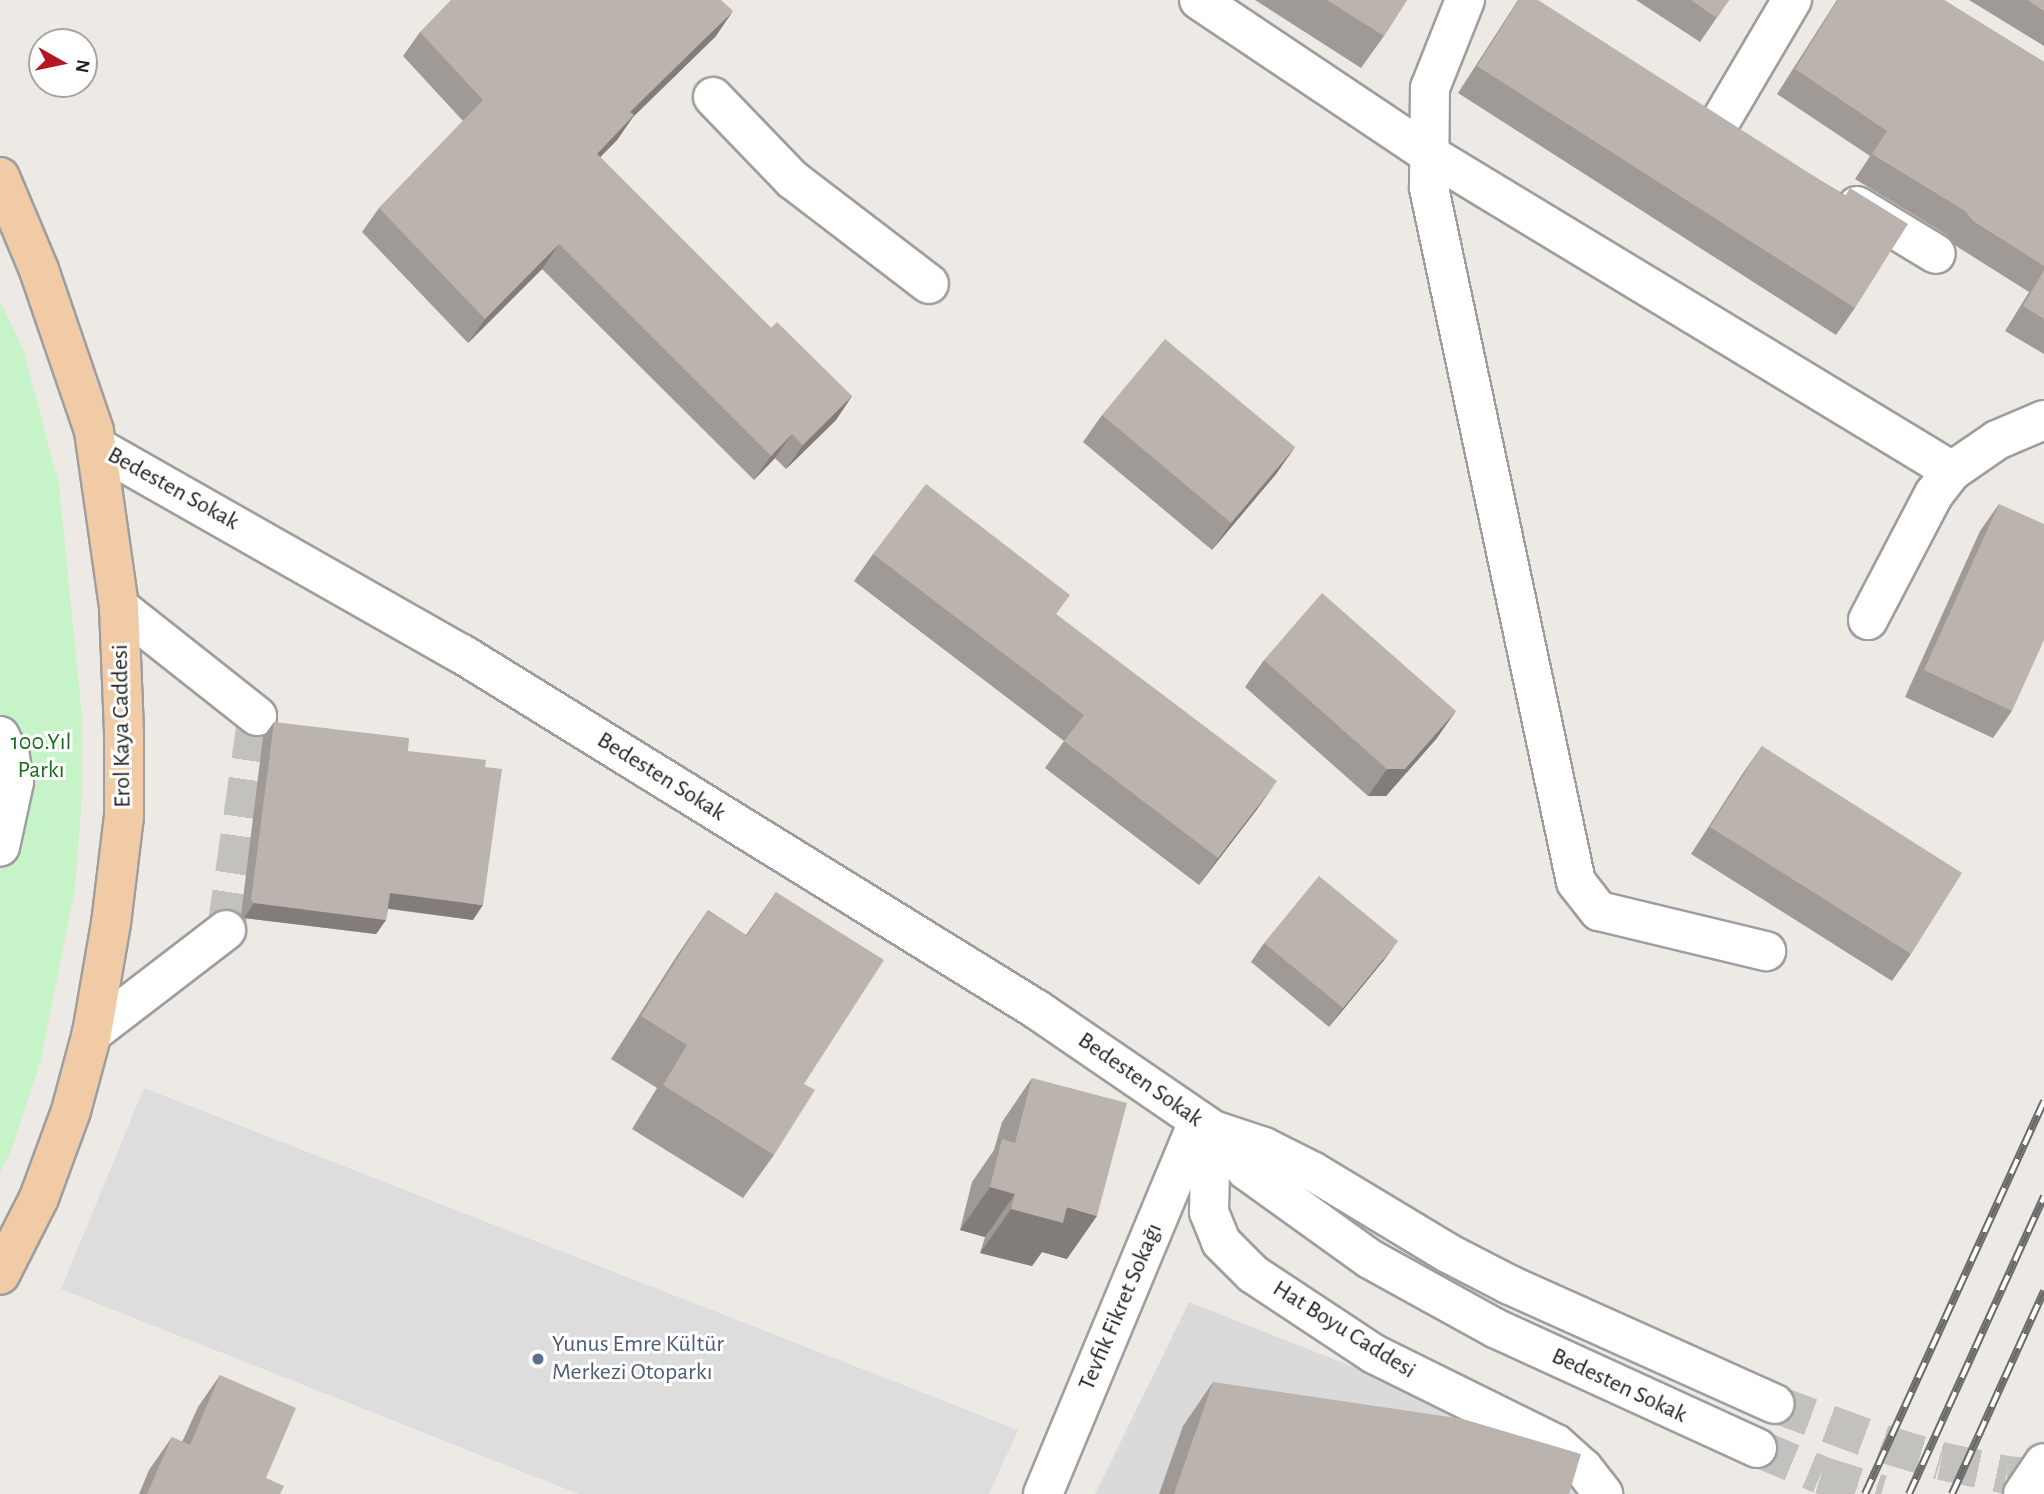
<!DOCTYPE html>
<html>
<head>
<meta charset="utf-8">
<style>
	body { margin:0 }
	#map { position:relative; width:2044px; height:1494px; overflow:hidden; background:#edeae5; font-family:"Alegreya Sans",sans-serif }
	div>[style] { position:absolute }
	.residential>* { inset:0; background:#dbdadb }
	.park>* { inset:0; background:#c6f3c7 }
	.parking>* { inset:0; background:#ddd }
	.minor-tunnel>* { height:38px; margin-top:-19px; transform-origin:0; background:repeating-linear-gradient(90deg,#c3c1bd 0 38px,transparent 0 57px) }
	.roads { filter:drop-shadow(2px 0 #9e9e9e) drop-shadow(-2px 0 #9e9e9e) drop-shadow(0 2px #9e9e9e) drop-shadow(0 -2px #9e9e9e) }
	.minor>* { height:38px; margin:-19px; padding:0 19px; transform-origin:19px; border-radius:19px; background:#fff }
	.major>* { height:38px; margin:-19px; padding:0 19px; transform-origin:19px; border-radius:19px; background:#f1cba6 }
	.rail>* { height:8px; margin-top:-4px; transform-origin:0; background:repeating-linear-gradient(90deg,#fff 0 16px,#6b6b6b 0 32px); box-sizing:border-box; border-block:2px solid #6b6b6b }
	.wall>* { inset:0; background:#a09a96 }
	.shaded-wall>* { inset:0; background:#827d7a }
	.building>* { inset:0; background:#bab3ae }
	.dots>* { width:19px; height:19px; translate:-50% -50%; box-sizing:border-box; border:4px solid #fff; border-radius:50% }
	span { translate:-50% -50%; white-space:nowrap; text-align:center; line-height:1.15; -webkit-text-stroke:6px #fff; paint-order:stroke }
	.street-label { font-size:24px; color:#1d1d1d }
	.park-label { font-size:24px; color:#186f19 }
	.service-label { font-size:24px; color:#4e5e75 }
	.left { translate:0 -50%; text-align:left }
	.north { position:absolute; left:28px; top:28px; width:70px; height:70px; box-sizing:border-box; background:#fff; border:2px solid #a5a5a5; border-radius:50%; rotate:99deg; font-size:19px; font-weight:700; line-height:28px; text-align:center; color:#1d1d1d }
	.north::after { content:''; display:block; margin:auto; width:24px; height:32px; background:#b41722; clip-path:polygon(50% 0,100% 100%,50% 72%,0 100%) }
</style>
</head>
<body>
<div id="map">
	<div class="residential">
		<div style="clip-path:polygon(1189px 1302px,1564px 1450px,1575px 1494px,1095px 1494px)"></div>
	</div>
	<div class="park">
		<div style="clip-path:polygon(0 301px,23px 349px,59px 485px,82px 716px,82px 797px,75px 888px,40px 1063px,11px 1151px,0 1173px)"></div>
	</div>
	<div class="parking">
		<div style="clip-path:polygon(144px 1088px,1018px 1430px,989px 1494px,579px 1494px,61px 1289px)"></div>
	</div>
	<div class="minor-tunnel">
		<div style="left:226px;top:930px;width:216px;rotate:-81.8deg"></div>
		<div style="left:1775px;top:1404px;width:116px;rotate:20.2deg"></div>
		<div style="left:1884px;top:1444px;width:59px;rotate:16.6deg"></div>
		<div style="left:1941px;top:1461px;width:67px;rotate:12deg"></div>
		<div style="left:2007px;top:1475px;width:37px;rotate:6deg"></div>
		<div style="left:1757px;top:1448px;width:69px;rotate:22.9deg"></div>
		<div style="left:1821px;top:1475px;width:63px;rotate:17.6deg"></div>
	</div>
	<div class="roads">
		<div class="minor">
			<div style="left:1199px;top:0;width:277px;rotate:33.8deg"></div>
			<div style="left:1429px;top:154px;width:612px;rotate:31.22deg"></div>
			<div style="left:1465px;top:0;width:95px;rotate:111.7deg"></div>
			<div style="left:1430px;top:88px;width:100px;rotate:90.6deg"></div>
			<div style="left:1429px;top:188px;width:709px;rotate:78.04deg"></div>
			<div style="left:1576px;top:882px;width:37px;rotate:52deg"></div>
			<div style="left:1599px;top:911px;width:172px;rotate:13.5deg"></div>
			<div style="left:713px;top:97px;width:115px;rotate:46.1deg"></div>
			<div style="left:793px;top:180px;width:171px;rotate:37.4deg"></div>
			<div style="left:1720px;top:122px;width:142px;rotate:-59.5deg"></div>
			<div style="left:1857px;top:206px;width:92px;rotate:31.3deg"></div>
			<div style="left:97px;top:447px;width:420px;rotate:29.6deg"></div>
			<div style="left:462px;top:654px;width:675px;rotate:31.74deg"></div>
			<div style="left:1036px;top:1009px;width:212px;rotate:34.4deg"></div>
			<div style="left:1211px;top:1129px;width:54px;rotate:49.5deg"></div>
			<div style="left:1246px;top:1170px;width:153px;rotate:35.7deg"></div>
			<div style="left:1370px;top:1259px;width:145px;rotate:28.9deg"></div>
			<div style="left:1497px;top:1329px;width:286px;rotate:24.6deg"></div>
			<div style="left:119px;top:607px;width:176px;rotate:38.3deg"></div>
			<div style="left:1868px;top:620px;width:142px;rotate:-62.4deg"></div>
			<div style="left:1934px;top:494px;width:29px;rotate:-52deg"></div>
			<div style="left:1952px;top:471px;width:55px;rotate:-34.6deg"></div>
			<div style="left:1997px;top:440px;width:51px;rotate:-23.1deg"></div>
			<div style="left:0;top:736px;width:23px;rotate:65deg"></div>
			<div style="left:10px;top:757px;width:25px;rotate:81deg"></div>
			<div style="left:14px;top:782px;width:66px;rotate:102.2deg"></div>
			<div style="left:92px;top:1033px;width:169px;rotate:-37.5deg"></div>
			<div style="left:1211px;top:1129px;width:83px;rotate:91.4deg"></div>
			<div style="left:1209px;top:1212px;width:32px;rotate:68deg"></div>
			<div style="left:1221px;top:1242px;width:45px;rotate:45deg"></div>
			<div style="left:1253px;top:1274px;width:145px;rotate:33.5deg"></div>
			<div style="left:1374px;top:1354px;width:203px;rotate:26.3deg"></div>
			<div style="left:1556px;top:1444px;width:36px;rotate:42deg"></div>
			<div style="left:1583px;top:1468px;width:33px;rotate:52deg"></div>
			<div style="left:1213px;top:1130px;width:54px;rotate:18.4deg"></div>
			<div style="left:1264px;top:1147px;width:54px;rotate:26.6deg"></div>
			<div style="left:1312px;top:1171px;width:159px;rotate:31.1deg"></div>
			<div style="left:1448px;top:1253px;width:70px;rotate:27.3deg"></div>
			<div style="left:1510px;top:1285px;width:290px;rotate:24.2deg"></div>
			<div style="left:1043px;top:1494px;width:404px;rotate:-67.4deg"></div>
			<div style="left:2023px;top:1494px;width:37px;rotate:-56deg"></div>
		</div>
		<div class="major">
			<div style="left:0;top:177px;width:101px;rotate:67.2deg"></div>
			<div style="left:39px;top:270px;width:170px;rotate:71.1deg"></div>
			<div style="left:94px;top:431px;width:178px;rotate:81.9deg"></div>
			<div style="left:119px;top:607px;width:126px;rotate:87.7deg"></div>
			<div style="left:124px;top:733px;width:83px;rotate:90deg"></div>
			<div style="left:124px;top:816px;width:108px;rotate:96.9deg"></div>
			<div style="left:111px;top:923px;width:112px;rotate:99.8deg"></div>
			<div style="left:92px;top:1033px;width:81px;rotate:105.1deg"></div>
			<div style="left:71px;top:1111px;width:93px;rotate:110.2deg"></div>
			<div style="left:39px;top:1198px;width:86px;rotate:116.9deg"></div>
		</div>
	</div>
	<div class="rail">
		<div style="left:1865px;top:1494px;width:432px;rotate:-65.5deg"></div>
		<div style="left:1909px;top:1494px;width:327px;rotate:-65.6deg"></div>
		<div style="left:1952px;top:1494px;width:223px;rotate:-65.6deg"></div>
	</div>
	<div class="wall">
		<div style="clip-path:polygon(1255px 0,1407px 0,1384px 36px,1361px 68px)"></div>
		<div style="clip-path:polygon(1518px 0,1845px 195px,1855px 308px,1836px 335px,1458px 93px)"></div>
		<div style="clip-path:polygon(1636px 0,1729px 0,1700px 42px)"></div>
		<div style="clip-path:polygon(1837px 0,1944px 0,2044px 62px,2044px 354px,2005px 331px,2029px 292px,1956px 246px,1947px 235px,1855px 179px,1870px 156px,1777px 94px)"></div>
		<div style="clip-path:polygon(1969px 0,2044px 0,2044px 46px)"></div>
		<div style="clip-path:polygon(420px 32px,716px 36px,633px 117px,617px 140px,600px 157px,771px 328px,852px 396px,836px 420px,786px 469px,775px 458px,754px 480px,542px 269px,468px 343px,362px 232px,379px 208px,463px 121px,403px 56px)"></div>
		<div style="clip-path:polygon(1102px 415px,1295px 447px,1276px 474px,1212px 550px,1083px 442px)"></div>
		<div style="clip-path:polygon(1999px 504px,2012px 711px,1993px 738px,1905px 697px,1980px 531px)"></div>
		<div style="clip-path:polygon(873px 554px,1056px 614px,1258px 808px,1199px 885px,1045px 768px,1064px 741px,854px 581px)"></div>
		<div style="clip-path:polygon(1264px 660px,1437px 738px,1386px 796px,1368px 796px,1245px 687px)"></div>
		<div style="clip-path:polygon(274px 722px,408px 751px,473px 920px,388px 909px,386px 920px,376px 934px,244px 918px,241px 915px,263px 737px)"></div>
		<div style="clip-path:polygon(1762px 746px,1911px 954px,1892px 981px,1691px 854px,1743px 773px)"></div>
		<div style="clip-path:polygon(776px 892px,804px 1084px,774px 1155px,743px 1198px,632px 1129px,657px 1088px,611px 1059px,678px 954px,708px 910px,746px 935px)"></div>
		<div style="clip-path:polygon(1264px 943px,1384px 960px,1329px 1027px,1251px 962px)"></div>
		<div style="clip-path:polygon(1032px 1078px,1067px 1259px,1042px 1252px,1032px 1266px,980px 1253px,985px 1237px,960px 1230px,972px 1182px,994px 1150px,1002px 1122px)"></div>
		<div style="clip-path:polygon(220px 1375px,266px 1478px,280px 1494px,139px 1494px,149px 1470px,172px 1437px,182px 1442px,198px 1407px)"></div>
		<div style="clip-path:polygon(1213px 1382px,1569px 1494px,1159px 1494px,1183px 1426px)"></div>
	</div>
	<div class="shaded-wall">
		<div style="clip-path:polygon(733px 11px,716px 36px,633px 117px,617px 140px,580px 178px,597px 154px,630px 112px)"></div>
		<div style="clip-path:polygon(559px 244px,542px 269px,468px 343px,485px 319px)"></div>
		<div style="clip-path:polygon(852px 396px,836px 420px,786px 469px,803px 445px)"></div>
		<div style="clip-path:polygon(792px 434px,775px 458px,754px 480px,771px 456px)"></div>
		<div style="clip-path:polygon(1295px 447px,1276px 474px,1212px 550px,1231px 523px)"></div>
		<div style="clip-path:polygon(1456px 711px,1437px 738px,1386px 796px,1368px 796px,1387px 769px)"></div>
		<div style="clip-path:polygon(1277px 781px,1258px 808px,1199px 885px,1218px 858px)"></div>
		<div style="clip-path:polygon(390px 893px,483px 905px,473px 920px,379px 907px)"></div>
		<div style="clip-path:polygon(254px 903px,386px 920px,376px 934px,244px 918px)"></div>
		<div style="clip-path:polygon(1398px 941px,1384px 960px,1329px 1027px,1343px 1008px)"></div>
		<div style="clip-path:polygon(990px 1187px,1015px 1194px,985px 1237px,960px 1230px)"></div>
		<div style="clip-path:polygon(1067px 1207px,1097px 1216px,1067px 1259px,1042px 1252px,1032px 1266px,980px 1253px,1011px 1209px)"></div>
	</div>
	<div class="building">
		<div style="clip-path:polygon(451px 0,721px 0,733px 11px,630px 112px,634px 115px,597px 154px,771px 328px,777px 322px,852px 396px,803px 445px,792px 434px,771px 456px,559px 244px,485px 319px,379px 208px,483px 100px,420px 32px)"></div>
		<div style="clip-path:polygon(1327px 0,1407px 0,1384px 36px)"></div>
		<div style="clip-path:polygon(1519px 0,1538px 0,1845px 196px,1850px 188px,1908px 224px,1855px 308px,1477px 66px)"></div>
		<div style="clip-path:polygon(1691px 0,1729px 0,1717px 18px)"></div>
		<div style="clip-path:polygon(1838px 0,1944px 0,2044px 62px,2044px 266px,1973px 221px,1965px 211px,1872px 154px,1887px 131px,1795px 69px)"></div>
		<div style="clip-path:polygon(2027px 0,2044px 0,2044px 11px)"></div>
		<div style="clip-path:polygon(2044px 270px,2044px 319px,2023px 306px)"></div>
		<div style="clip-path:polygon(1165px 339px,1295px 447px,1231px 523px,1102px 415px)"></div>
		<div style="clip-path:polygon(926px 484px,1070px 595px,1056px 614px,1277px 781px,1218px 858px,1064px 741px,1084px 715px,873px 554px)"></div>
		<div style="clip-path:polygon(1999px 504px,2044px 524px,2044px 640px,2012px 711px,1924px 670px)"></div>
		<div style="clip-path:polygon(1322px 593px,1456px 711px,1405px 769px,1387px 769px,1264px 660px)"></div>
		<div style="clip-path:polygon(274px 722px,409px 738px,408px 751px,486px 760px,485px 767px,502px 769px,483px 905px,390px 893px,386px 920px,254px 903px,251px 900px)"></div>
		<div style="clip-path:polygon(1762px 746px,1962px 873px,1911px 954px,1710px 827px)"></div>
		<div style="clip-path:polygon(1319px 876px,1398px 941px,1343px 1008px,1264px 943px)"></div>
		<div style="clip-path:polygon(776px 892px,884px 960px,804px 1084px,815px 1090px,774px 1155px,663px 1085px,687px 1045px,641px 1016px,708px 910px,747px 936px)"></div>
		<div style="clip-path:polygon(1032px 1078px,1127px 1103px,1097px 1216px,1067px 1207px,1063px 1223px,1011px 1209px,1015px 1194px,990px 1187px,1002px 1139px,1015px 1143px)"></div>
		<div style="clip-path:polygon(220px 1375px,296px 1408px,266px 1478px,284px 1486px,280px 1494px,147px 1494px,172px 1437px,190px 1445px)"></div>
		<div style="clip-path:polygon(1213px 1382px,1463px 1419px,1581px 1454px,1569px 1494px,1174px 1494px)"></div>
	</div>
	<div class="dots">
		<div style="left:538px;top:1359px;background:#5c6f8a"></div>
	</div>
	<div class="street-label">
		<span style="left:173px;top:489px;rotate:29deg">Bedesten Sokak</span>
		<span style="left:122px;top:726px;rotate:-91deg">Erol Kaya Caddesi</span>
		<span style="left:661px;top:777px;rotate:32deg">Bedesten Sokak</span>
		<span style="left:1140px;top:1080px;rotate:35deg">Bedesten Sokak</span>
		<span style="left:1121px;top:1307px;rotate:-67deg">Tevfik Fikret Sokağı</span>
		<span style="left:1344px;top:1330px;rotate:32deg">Hat Boyu Caddesi</span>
		<span style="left:1619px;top:1386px;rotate:25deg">Bedesten Sokak</span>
	</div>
	<div class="park-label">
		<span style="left:41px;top:757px">100.Yıl<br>Parkı</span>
	</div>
	<div class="service-label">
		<span class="left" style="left:552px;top:1359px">Yunus Emre Kültür<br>Merkezi Otoparkı</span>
	</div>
	<div class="north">N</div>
</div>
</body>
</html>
